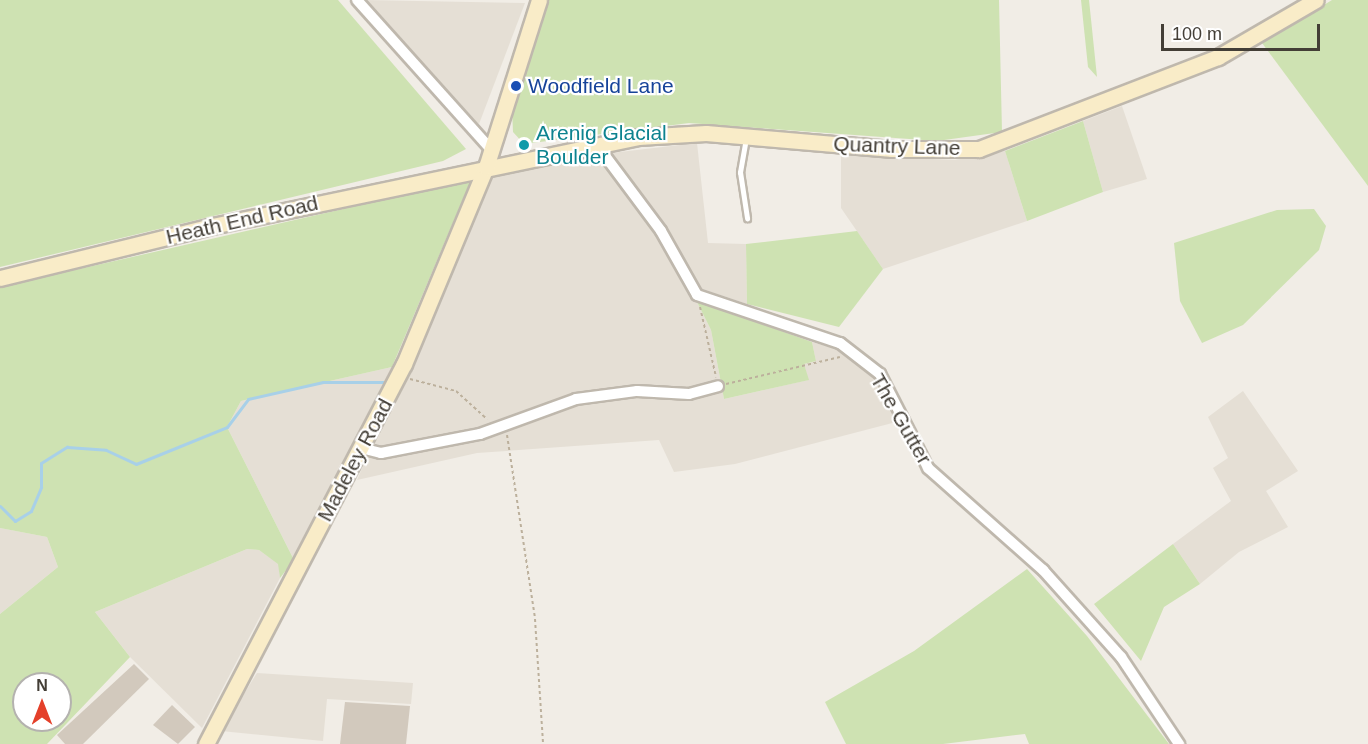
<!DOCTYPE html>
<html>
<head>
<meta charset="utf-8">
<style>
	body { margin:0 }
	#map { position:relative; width:1368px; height:744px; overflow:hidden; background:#f1ede6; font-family:Arial,sans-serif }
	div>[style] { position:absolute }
	.residential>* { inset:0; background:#e5dfd5 }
	.green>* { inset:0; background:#cee2b2 }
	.stream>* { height:3px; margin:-1.5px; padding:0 1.5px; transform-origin:1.5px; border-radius:1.5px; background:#a8d0e8 }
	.building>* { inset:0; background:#d2c9bd }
	.path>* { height:2px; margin-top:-1px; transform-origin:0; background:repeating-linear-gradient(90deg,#bcb09c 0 3px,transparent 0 6px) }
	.roads { filter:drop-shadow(2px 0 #bfb8ad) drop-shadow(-2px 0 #bfb8ad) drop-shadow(0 2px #bfb8ad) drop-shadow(0 -2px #bfb8ad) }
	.lane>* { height:5px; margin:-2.5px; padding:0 2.5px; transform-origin:2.5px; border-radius:2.5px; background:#fff }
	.street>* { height:10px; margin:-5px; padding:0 5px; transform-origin:5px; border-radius:5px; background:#fff }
	.secondary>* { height:15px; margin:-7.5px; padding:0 7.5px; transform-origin:7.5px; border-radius:7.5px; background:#f9ecc8 }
	.dots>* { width:16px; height:16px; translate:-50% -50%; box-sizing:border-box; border:3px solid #fff; border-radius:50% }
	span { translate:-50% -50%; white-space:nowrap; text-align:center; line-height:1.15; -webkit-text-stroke:4.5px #fff; paint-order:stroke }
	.transit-label { font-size:21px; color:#164399 }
	.left { translate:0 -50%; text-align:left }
	.culture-label { font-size:21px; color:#0d838f }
	.street-label { font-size:21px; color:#433e36 }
	.north { position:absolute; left:12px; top:672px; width:60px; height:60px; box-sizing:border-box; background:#fff; border:2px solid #b4b2af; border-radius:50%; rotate:0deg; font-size:16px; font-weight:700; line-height:24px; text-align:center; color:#433e36 }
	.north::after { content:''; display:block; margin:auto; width:21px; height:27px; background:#e4402a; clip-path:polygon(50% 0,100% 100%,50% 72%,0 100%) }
	.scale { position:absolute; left:1161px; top:24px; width:159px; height:27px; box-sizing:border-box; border:3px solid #433e36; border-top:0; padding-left:8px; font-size:18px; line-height:21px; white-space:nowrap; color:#433e36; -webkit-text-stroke:4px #fff; paint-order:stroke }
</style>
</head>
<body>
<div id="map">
	<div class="residential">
		<div style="clip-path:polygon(364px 0,525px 3px,479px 124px,474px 120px)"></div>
		<div style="clip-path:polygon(1122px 106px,1147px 179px,1103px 192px,1083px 121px)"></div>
		<div style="clip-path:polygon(697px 143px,708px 243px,746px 244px,747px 304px,702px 289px,665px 225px,611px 153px)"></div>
		<div style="clip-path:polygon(1005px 151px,1027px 221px,883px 269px,841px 208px,841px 155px,955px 160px)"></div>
		<div style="clip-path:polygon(598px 156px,658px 234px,696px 300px,711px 330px,724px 399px,808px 380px,804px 364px,816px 361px,812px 342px,842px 351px,876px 379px,900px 421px,735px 464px,674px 472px,659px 440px,477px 453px,357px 480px,491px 173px)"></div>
		<div style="clip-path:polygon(392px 367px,294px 560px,227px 427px,241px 401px)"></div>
		<div style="clip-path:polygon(1243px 391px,1298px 471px,1266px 491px,1288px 527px,1239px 552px,1200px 584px,1173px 544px,1231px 501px,1213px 468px,1228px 458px,1208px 417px)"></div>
		<div style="clip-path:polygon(0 528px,47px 537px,58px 567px,0 614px)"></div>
		<div style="clip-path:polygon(247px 549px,259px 550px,279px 564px,280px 578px,202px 728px,130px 657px,95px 612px)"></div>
		<div style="clip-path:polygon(257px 673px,413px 683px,411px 704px,327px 699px,323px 741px,221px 731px)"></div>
	</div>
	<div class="green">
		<div style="clip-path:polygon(0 0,338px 0,466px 149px,443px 161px,0 267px)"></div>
		<div style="clip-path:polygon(547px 0,999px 0,1002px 132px,937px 141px,689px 123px,524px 144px,513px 132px,512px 109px)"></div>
		<div style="clip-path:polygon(1081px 0,1089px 0,1097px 77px,1088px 67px)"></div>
		<div style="clip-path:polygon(1332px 0,1368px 0,1368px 186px,1262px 43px)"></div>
		<div style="clip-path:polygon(1083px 121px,1103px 192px,1027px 221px,1005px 151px)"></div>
		<div style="clip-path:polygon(evenodd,471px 180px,392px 367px,241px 401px,227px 427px,294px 560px,280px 578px,278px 564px,259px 550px,247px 549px,95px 612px,130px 657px,47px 744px,0 744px,0 614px,58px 567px,47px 537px,0 528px,0 287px,471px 180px,24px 684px,60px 684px,60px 720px,24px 720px,24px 684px)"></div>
		<div style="clip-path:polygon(1314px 209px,1326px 226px,1319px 250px,1243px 325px,1202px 343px,1180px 301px,1174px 243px,1277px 210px)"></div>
		<div style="clip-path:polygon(857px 231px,883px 269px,839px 327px,747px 304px,746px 244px)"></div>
		<div style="clip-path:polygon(696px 300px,812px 342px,816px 361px,804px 364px,809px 380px,724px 399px,711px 330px)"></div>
		<div style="clip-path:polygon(1173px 544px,1200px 584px,1164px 607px,1141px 661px,1094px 604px)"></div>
		<div style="clip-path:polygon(1027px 569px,1087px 636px,1169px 744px,1029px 744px,1025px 734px,943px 744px,846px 744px,825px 702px,914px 651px)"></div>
	</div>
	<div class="stream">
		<div style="left:0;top:506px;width:21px;rotate:45deg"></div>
		<div style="left:15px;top:521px;width:19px;rotate:-32deg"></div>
		<div style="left:31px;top:511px;width:26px;rotate:-67deg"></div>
		<div style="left:41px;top:487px;width:24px;rotate:-90deg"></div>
		<div style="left:41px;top:463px;width:31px;rotate:-32deg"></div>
		<div style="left:67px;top:447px;width:39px;rotate:4deg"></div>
		<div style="left:106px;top:450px;width:33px;rotate:25deg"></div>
		<div style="left:136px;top:464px;width:98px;rotate:-22.1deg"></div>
		<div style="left:227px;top:427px;width:35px;rotate:-53deg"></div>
		<div style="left:248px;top:399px;width:77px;rotate:-12.8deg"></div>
		<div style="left:323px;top:382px;width:62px"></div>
	</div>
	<div class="building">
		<div style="clip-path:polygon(134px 664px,149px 679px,83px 744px,65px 744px,57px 735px)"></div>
		<div style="clip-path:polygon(345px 702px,410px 706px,406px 744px,340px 744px)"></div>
		<div style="clip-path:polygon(172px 705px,195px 727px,178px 744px,153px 725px)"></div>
	</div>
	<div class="path">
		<div style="left:700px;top:307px;width:72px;rotate:77.1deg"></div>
		<div style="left:410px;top:379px;width:48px;rotate:14.6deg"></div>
		<div style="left:456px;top:391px;width:42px;rotate:42.1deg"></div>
		<div style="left:726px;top:384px;width:117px;rotate:-13.3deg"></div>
		<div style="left:507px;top:435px;width:186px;rotate:81.3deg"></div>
		<div style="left:535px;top:619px;width:125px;rotate:86.3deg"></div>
	</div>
	<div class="roads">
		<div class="lane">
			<div style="left:746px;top:138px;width:35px;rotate:100deg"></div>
			<div style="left:740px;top:172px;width:47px;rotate:81.3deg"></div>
		</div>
		<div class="street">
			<div style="left:357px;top:0;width:199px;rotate:48.1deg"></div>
			<div style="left:597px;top:145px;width:107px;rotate:53.3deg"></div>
			<div style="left:661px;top:231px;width:73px;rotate:60.6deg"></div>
			<div style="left:697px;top:295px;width:151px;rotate:18.6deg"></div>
			<div style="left:840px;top:343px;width:51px;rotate:37.8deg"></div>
			<div style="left:880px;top:374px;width:106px;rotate:62.9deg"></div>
			<div style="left:928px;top:468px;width:154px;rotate:41.6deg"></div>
			<div style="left:1043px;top:570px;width:117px;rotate:48.1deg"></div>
			<div style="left:1121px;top:657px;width:105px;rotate:56.3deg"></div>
			<div style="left:361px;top:448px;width:21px;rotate:14deg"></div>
			<div style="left:381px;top:453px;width:101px;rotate:-10.9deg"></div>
			<div style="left:480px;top:434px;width:102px;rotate:-20deg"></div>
			<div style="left:576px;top:399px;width:62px;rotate:-7.5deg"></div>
			<div style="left:637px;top:391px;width:52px;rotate:3.3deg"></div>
			<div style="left:689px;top:394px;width:30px;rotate:-15deg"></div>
		</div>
		<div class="secondary">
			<div style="left:0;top:278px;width:218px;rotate:-13.8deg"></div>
			<div style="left:212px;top:226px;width:435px;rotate:-11.8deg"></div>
			<div style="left:638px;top:137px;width:68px;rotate:-3.4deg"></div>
			<div style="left:706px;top:133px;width:187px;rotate:4.9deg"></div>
			<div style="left:892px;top:149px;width:87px"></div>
			<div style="left:979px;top:149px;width:256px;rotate:-21.1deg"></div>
			<div style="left:1218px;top:57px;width:113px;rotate:-30.2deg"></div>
			<div style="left:206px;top:744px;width:428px;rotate:-62.5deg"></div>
			<div style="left:404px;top:364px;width:213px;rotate:-67.4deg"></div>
			<div style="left:486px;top:167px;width:175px;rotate:-72.4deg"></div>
		</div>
	</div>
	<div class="dots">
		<div style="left:516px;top:86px;background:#1a4fb4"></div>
		<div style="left:524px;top:145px;background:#0f9aa8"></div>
	</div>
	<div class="transit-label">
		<span class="left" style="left:528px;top:86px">Woodfield Lane</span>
	</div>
	<div class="culture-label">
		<span class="left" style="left:536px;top:145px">Arenig Glacial<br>Boulder</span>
	</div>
	<div class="street-label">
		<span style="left:897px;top:146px;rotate:2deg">Quantry Lane</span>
		<span style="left:242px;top:220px;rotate:-13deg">Heath End Road</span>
		<span style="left:901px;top:419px;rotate:60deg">The Gutter</span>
		<span style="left:355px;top:460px;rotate:-62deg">Madeley Road</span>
	</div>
	<div class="north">N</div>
	<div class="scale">100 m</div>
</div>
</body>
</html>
